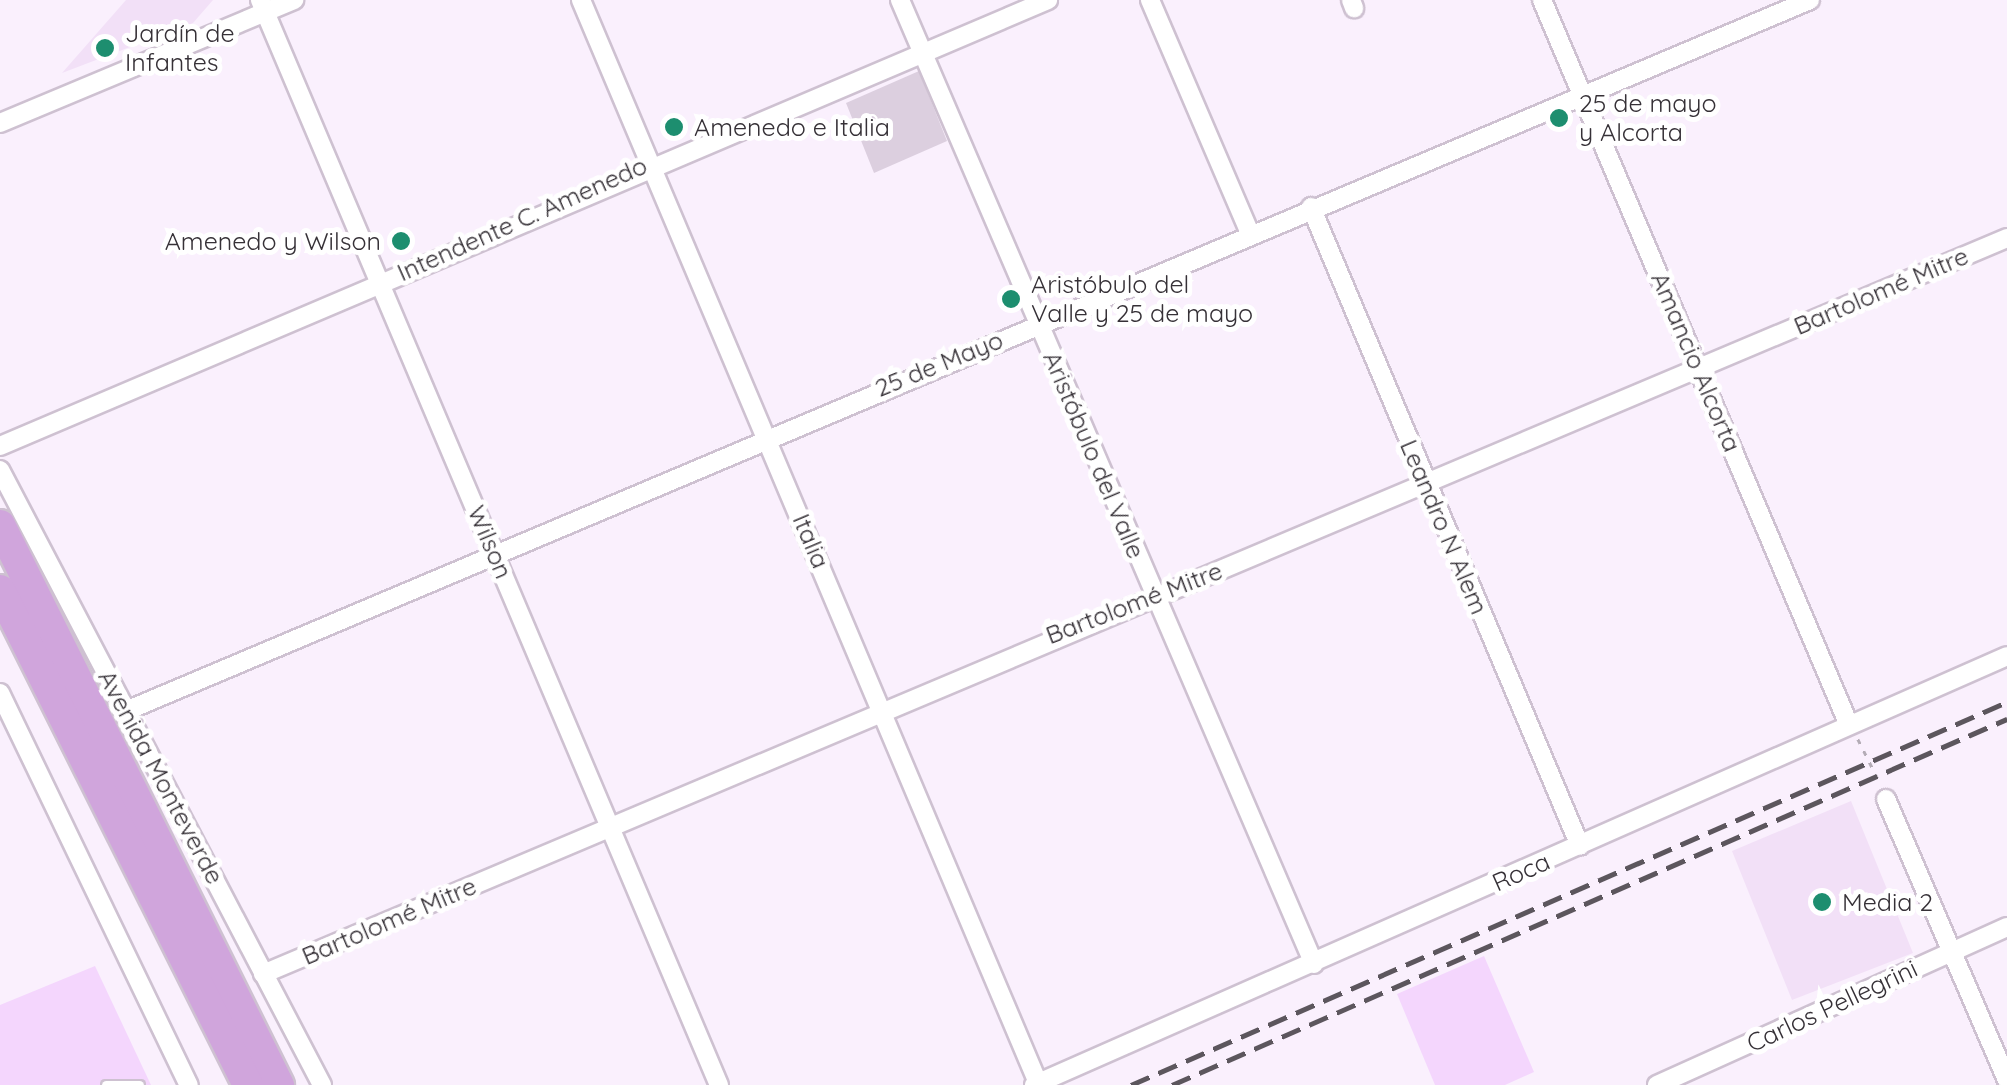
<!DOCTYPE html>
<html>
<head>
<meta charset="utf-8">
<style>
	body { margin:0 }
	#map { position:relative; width:2007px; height:1085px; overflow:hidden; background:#faf0fd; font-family:Quicksand,sans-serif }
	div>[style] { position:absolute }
	.built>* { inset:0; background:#f2e0f7 }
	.green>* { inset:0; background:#f4d6fd }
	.building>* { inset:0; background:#dccfdf }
	.path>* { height:2.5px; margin-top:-1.25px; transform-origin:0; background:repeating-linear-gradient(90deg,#b4acb6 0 5px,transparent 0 13px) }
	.roads { filter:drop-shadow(2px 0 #cec1d1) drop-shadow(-2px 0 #cec1d1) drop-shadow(0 2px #cec1d1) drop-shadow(0 -2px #cec1d1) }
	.lane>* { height:9px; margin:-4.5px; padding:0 4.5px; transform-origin:4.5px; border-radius:4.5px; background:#fff }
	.street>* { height:18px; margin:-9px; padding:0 9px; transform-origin:9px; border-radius:9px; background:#fff }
	.primary>* { height:30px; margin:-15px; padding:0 15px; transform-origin:15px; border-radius:15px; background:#d0a5dc }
	.rail>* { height:5px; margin-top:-2.5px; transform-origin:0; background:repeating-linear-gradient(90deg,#5c565d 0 20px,transparent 0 30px) }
	.dots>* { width:28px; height:28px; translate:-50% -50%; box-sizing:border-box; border:5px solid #fff; border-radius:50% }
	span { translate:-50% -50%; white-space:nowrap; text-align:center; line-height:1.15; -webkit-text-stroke:10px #fff; paint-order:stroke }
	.poi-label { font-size:25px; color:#363137 }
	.left { translate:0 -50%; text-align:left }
	.right { translate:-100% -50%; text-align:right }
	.street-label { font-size:25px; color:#363137 }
</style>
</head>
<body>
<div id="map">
	<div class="built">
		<div style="clip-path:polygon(126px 0,213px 0,193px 23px,62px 73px)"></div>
		<div style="clip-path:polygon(1851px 801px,1913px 953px,1792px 1000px,1732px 851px)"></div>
	</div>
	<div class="green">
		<div style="clip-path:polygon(1484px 956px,1534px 1072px,1505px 1085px,1435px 1085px,1397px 994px)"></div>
		<div style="clip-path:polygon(95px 966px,151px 1085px,0 1085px,0 1005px)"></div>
	</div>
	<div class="building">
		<div style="clip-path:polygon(919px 71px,947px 141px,874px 173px,846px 103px)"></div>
	</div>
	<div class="path">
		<div style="left:1858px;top:739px;width:47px;rotate:63.4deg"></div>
	</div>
	<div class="roads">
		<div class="lane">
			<div style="left:106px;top:1085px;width:33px"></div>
		</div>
		<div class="street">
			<div style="left:260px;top:0;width:1178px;rotate:67.07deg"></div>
			<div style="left:581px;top:0;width:1175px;rotate:67.12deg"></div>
			<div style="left:900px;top:0;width:1049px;rotate:66.76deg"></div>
			<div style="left:1150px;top:0;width:254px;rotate:66.8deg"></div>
			<div style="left:1351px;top:0;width:9px;rotate:69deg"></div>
			<div style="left:1542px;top:0;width:787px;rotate:67.05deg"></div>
			<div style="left:0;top:123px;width:319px;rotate:-22.7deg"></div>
			<div style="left:1311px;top:207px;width:693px;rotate:67.17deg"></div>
			<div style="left:0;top:446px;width:1139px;rotate:-23.05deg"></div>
			<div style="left:0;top:470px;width:694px;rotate:62.36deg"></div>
			<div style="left:0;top:693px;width:435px;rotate:64.3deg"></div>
			<div style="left:126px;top:711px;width:1828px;rotate:-22.89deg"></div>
			<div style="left:1886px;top:799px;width:306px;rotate:66.7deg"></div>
			<div style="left:263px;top:974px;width:1893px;rotate:-22.88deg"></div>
			<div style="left:1034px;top:1085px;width:1063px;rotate:-23.79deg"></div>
			<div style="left:1657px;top:1085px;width:384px;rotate:-24.3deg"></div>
		</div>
		<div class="primary">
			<div style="left:0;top:525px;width:626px;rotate:63.52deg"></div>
			<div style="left:0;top:590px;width:554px;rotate:63.39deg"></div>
		</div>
	</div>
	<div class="rail">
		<div style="left:1131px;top:1085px;width:956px;rotate:-23.62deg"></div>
		<div style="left:1172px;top:1085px;width:912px;rotate:-23.67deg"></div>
	</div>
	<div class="dots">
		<div style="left:105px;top:48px;background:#1d8e6f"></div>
		<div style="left:1559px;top:118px;background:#1d8e6f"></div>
		<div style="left:674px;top:127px;background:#1d8e6f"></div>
		<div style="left:401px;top:241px;background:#1d8e6f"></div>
		<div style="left:1011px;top:299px;background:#1d8e6f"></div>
		<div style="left:1822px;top:902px;background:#1d8e6f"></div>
	</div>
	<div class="poi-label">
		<span class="left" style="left:125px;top:48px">Jardín de<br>Infantes</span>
		<span class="left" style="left:1579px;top:118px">25 de mayo<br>y Alcorta</span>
		<span class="left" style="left:694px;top:127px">Amenedo e Italia</span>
		<span class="right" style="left:381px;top:241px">Amenedo y Wilson</span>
		<span class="left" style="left:1031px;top:299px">Aristóbulo del<br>Valle y 25 de mayo</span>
		<span class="left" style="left:1842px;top:902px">Media 2</span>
	</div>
	<div class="street-label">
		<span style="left:522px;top:219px;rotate:-24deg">Intendente C. Amenedo</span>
		<span style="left:1881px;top:291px;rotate:-23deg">Bartolomé Mitre</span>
		<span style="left:1696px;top:362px;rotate:67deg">Amancio Alcorta</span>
		<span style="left:939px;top:364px;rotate:-22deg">25 de Mayo</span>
		<span style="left:1094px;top:455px;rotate:67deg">Aristóbulo del Valle</span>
		<span style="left:1444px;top:527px;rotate:67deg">Leandro N Alem</span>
		<span style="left:811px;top:541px;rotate:67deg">Italia</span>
		<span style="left:490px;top:542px;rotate:67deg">Wilson</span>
		<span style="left:1134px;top:603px;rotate:-21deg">Bartolomé Mitre</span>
		<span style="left:161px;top:777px;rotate:62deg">Avenida Monteverde</span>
		<span style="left:1521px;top:872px;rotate:-24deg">Roca</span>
		<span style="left:389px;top:921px;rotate:-23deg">Bartolomé Mitre</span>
		<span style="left:1832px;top:1006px;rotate:-25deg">Carlos Pellegrini</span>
	</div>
</div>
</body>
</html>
